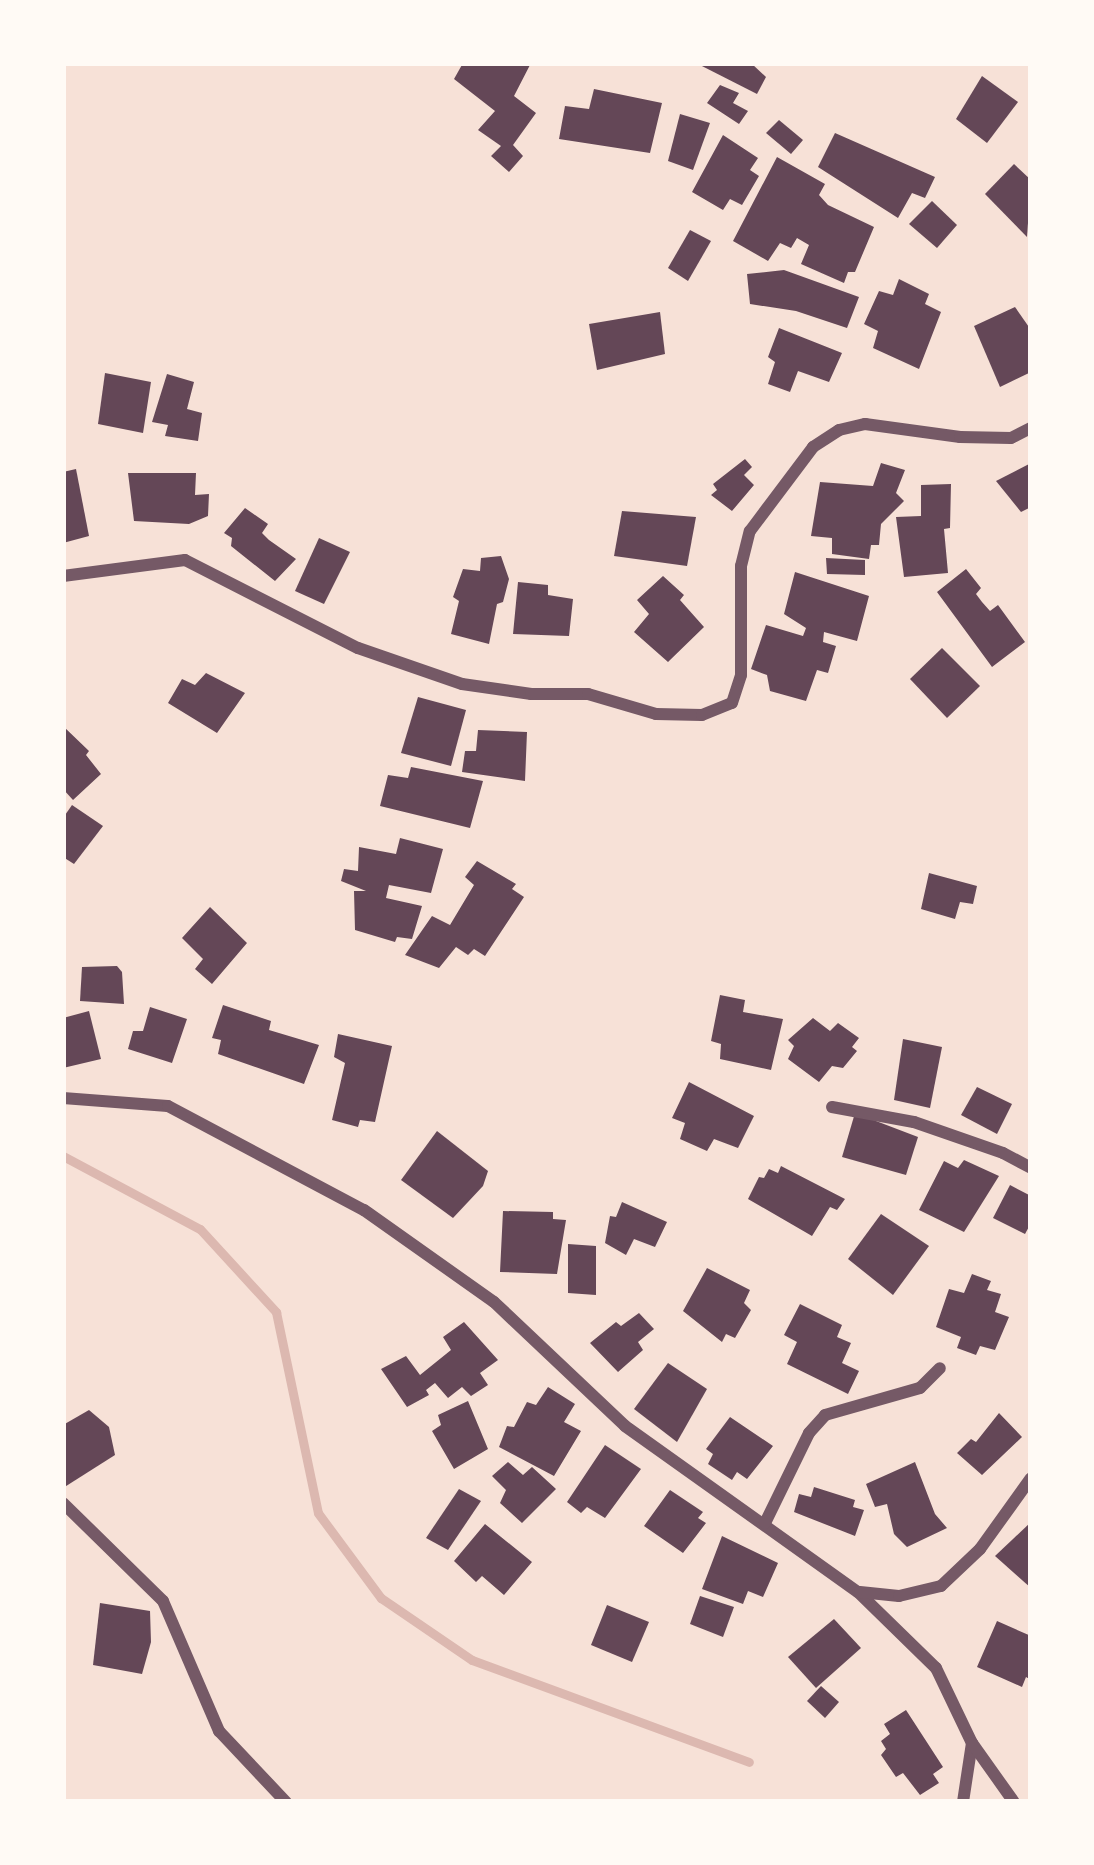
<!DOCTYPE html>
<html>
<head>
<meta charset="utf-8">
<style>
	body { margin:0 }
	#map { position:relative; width:1094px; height:1865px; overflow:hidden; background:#f7e1d7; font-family:Jost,sans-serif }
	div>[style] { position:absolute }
	.stream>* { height:9px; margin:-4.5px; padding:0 4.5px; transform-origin:4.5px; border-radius:4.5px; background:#dcb8b0 }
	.building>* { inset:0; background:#644757 }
	.minor>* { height:12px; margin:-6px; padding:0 6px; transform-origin:6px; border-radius:6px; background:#755966 }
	span { translate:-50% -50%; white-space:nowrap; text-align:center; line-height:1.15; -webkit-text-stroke:9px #fffaf5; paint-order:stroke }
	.frame { position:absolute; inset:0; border:66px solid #fffaf5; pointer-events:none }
</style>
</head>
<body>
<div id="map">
	<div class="stream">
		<div style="left:63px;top:1156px;width:155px;rotate:28.1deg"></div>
		<div style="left:200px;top:1229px;width:113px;rotate:47.5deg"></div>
		<div style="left:276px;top:1312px;width:205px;rotate:78.2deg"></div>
		<div style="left:318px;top:1513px;width:106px;rotate:53.5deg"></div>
		<div style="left:381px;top:1598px;width:110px;rotate:34.3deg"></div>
		<div style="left:472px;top:1660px;width:295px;rotate:20.2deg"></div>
	</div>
	<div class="building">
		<div style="clip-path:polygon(463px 63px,531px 63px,514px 96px,536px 113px,513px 145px,523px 156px,509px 172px,491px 156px,501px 146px,478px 130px,495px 111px,454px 79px)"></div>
		<div style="clip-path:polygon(696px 63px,751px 63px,766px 77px,757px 94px)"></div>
		<div style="clip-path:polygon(982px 76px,1018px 102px,987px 143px,956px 119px)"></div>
		<div style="clip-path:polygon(720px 85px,739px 93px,733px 103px,748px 111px,739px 124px,707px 103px)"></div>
		<div style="clip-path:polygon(594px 89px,662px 103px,650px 153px,559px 139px,565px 106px,589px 109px)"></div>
		<div style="clip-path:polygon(680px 114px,710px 123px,693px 170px,668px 161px)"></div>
		<div style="clip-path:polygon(779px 120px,803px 140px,791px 154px,766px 133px)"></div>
		<div style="clip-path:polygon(835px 133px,935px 177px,925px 198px,912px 193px,898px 218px,818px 167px)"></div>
		<div style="clip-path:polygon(723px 135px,758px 158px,750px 170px,759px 176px,742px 205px,730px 199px,723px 210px,692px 192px)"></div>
		<div style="clip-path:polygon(777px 157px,825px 184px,819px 195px,828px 205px,874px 227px,855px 272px,848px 272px,844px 283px,801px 264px,809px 245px,797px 238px,791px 248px,780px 243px,768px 261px,733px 241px)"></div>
		<div style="clip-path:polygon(1014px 164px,1031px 180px,1027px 237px,985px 194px)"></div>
		<div style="clip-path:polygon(932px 201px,957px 225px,937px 248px,909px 224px)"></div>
		<div style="clip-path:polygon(690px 230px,711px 241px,688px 281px,668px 268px)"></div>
		<div style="clip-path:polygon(784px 270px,859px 297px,847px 328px,796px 311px,750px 304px,747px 274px)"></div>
		<div style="clip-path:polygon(899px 279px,929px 294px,925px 304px,941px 312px,919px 369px,873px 348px,878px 331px,864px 324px,879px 291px,893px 295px)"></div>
		<div style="clip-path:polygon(1015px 307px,1031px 330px,1031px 372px,1000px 387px,974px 326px)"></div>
		<div style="clip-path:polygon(660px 312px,665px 354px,597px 370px,589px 324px)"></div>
		<div style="clip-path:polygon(779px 328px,842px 353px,829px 382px,798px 371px,790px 392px,768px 384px,775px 362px,768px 357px)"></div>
		<div style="clip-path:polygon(105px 373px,151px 382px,143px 433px,98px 424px)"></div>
		<div style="clip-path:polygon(167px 374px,194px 382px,187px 409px,202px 413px,198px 441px,165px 436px,168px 425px,152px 422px)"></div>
		<div style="clip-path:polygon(745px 459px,752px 467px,744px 475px,754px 485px,732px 511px,711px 495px,717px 490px,713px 484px)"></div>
		<div style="clip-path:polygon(881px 463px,905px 470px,896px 493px,904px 501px,881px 524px,879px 545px,871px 545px,869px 559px,832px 554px,832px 538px,811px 536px,820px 482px,873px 486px)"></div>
		<div style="clip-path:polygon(1031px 463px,1031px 507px,1021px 512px,996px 481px)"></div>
		<div style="clip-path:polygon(76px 469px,89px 536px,63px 543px,63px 472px)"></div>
		<div style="clip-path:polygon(128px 473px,196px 473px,195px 495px,209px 494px,208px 516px,189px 524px,134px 521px)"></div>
		<div style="clip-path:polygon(951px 484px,950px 528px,944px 529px,948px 573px,904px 577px,896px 517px,921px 516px,921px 485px)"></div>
		<div style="clip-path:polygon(245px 508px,268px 524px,262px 533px,269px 540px,296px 559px,275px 581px,231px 546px,232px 538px,224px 533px)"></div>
		<div style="clip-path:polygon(622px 511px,696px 517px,687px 566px,614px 556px)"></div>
		<div style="clip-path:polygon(319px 538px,350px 552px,324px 604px,295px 591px)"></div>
		<div style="clip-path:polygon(501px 556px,509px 579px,503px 602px,497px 604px,489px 644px,451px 634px,459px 601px,453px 597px,463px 569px,480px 571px,481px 558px)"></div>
		<div style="clip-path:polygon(826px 558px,865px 560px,865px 575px,827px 574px)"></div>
		<div style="clip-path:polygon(966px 569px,981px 588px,976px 594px,982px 602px,990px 611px,998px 605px,1025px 642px,992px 667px,937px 592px)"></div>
		<div style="clip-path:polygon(795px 572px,869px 596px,857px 641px,824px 632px,823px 642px,836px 646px,828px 673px,817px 670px,806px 701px,770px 691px,767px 675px,751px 669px,766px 625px,803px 636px,806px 628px,784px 614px)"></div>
		<div style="clip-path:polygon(663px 576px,684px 595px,680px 600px,704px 627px,668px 662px,634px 632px,649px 614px,637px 600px)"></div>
		<div style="clip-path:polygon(518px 582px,548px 585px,548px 595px,573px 599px,569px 636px,513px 634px)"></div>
		<div style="clip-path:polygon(942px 648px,980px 686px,947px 718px,910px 679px)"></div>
		<div style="clip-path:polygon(206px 673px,245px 693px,217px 733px,168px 703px,182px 679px,195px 685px)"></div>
		<div style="clip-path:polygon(418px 697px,466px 710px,451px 766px,401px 753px)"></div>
		<div style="clip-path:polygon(63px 726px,89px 751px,86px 755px,101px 774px,73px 800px,63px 789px)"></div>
		<div style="clip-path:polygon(478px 730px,527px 732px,525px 781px,462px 772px,465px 751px,476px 751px)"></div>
		<div style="clip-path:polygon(411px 767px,483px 781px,470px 828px,380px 806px,388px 775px,408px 778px)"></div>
		<div style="clip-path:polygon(72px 805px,103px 826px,74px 864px,63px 857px,63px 818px)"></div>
		<div style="clip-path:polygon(400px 838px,443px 849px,431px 893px,389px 885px,386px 898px,422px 906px,412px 939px,397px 937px,395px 942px,355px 930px,354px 891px,366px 891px,341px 881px,344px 869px,358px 871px,359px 847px,396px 854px)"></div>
		<div style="clip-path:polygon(477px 861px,516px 884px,512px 889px,524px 897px,485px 956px,474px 949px,468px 955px,456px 947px,439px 968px,405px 955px,432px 916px,450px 925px,474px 885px,465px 877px)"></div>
		<div style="clip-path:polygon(929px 873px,977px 886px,973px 904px,960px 902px,955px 919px,921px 909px)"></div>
		<div style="clip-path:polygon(210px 907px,247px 943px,212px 984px,195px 969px,203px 959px,182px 938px)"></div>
		<div style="clip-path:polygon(117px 966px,122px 972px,124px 1004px,80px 1001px,82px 967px)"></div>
		<div style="clip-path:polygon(720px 995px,745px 1000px,743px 1012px,783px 1019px,771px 1070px,720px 1059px,721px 1044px,711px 1041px)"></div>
		<div style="clip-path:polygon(223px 1005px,271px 1021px,269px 1030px,319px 1045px,304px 1084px,218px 1054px,221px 1040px,212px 1038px)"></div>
		<div style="clip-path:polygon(150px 1007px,187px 1019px,172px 1063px,128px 1049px,133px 1031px,143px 1031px)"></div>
		<div style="clip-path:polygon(89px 1011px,101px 1059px,63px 1068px,63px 1018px)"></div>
		<div style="clip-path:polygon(813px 1018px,830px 1031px,838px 1023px,859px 1038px,852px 1047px,857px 1051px,843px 1068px,832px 1066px,819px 1082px,788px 1059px,794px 1046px,788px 1040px)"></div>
		<div style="clip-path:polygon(338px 1034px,392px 1046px,375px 1122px,360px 1120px,358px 1127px,332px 1120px,345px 1063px,334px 1057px)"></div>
		<div style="clip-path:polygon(903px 1039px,942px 1047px,930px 1108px,894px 1100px)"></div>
		<div style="clip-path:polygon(689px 1082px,754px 1116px,738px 1148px,714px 1139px,707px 1151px,680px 1139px,685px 1123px,672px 1118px)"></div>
		<div style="clip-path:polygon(977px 1087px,1012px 1104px,997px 1134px,961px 1115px)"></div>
		<div style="clip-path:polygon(855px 1113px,918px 1137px,906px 1175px,842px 1157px)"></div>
		<div style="clip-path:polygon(437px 1131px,488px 1171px,483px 1186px,453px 1218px,401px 1180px)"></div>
		<div style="clip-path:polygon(964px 1160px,999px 1176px,964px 1232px,919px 1210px,944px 1161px,958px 1168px)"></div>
		<div style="clip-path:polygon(781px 1166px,845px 1199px,837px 1210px,830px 1207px,812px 1236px,748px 1199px,759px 1177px,764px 1178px,769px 1169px,778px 1173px)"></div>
		<div style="clip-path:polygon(1010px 1185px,1031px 1196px,1031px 1223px,1025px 1234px,993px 1218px)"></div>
		<div style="clip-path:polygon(622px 1202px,667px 1222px,655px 1247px,634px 1239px,626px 1255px,605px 1243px,610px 1216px,616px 1217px)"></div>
		<div style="clip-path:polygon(503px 1211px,553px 1212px,553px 1219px,566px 1220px,557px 1274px,500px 1272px)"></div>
		<div style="clip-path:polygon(881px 1214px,929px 1246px,893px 1295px,848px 1259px)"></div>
		<div style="clip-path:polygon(568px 1244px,596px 1246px,596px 1295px,568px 1293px)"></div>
		<div style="clip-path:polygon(707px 1268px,750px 1290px,744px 1303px,751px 1310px,735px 1338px,726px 1334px,722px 1342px,683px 1311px)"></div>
		<div style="clip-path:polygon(972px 1274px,991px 1281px,987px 1290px,1001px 1294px,995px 1312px,1009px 1317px,995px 1350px,980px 1346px,976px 1355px,957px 1348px,961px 1337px,936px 1327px,949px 1289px,964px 1293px)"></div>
		<div style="clip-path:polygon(800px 1304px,842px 1325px,837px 1337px,851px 1343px,842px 1363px,859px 1371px,848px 1394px,787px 1364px,797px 1342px,784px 1335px)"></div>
		<div style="clip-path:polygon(639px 1313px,654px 1329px,638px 1342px,643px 1350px,618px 1372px,590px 1343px,616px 1322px,621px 1326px)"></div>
		<div style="clip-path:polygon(464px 1322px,498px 1360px,480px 1373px,488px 1385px,471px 1396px,462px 1387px,448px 1398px,435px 1383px,426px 1390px,429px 1395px,407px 1407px,381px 1369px,406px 1356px,420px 1375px,451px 1350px,443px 1337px)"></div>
		<div style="clip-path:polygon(668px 1363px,707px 1389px,677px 1442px,634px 1409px)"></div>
		<div style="clip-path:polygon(548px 1387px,575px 1404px,564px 1422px,581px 1431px,554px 1476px,499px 1447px,507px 1426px,514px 1427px,527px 1402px,536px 1405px)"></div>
		<div style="clip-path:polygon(468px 1401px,488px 1449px,454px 1469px,432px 1431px,441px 1425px,438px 1415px)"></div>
		<div style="clip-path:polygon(89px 1410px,109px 1427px,115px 1455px,63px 1488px,63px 1425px)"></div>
		<div style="clip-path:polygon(999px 1413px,1022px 1437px,982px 1475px,957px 1453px,971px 1439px,976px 1442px)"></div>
		<div style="clip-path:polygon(730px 1417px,773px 1446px,747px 1479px,737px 1472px,732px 1480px,708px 1464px,713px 1454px,706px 1449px)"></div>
		<div style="clip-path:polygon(605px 1445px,641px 1469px,605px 1518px,587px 1507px,581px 1513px,567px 1502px)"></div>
		<div style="clip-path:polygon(508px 1462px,523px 1475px,532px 1467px,556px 1489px,522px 1523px,500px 1503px,506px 1490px,492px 1476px)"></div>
		<div style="clip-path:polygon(915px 1462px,935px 1514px,947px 1528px,907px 1547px,894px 1534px,887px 1504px,875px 1507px,866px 1484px)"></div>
		<div style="clip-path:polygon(814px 1487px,855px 1500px,853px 1507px,864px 1510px,855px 1536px,794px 1512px,799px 1494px,811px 1497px)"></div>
		<div style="clip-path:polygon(459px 1489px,481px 1501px,448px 1550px,426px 1538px)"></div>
		<div style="clip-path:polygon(670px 1490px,703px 1512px,698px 1518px,706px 1523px,683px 1553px,644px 1526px)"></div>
		<div style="clip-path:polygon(1031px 1522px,1031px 1588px,995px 1556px)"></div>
		<div style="clip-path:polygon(485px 1524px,532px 1562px,504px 1595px,482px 1576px,476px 1582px,454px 1561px)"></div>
		<div style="clip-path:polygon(722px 1536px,778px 1563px,763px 1597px,748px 1591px,743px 1604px,702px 1589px)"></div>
		<div style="clip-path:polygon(700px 1596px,734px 1607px,723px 1637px,690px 1624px)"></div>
		<div style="clip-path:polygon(100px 1603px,150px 1611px,151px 1642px,142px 1674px,93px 1665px)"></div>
		<div style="clip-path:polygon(607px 1605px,649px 1622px,632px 1662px,591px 1645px)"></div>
		<div style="clip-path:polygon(834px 1619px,861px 1648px,816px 1688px,788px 1657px)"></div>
		<div style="clip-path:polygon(997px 1621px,1031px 1636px,1031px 1680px,1026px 1677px,1022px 1687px,977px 1667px)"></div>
		<div style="clip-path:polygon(821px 1686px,839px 1702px,825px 1718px,807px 1701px)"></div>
		<div style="clip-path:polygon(906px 1710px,943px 1767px,933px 1774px,939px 1783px,920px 1795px,903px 1773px,896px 1777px,881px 1755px,886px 1749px,881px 1741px,890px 1734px,884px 1724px)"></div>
	</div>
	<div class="minor">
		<div style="left:63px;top:576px;width:123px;rotate:-7.5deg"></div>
		<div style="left:185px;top:560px;width:194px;rotate:27deg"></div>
		<div style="left:358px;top:648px;width:110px;rotate:19.1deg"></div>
		<div style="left:462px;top:684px;width:70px;rotate:8.2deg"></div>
		<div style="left:531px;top:694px;width:57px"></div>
		<div style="left:588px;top:694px;width:71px;rotate:16.4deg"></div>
		<div style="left:656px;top:714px;width:46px;rotate:1.2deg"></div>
		<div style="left:702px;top:715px;width:32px;rotate:-22deg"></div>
		<div style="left:732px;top:703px;width:29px;rotate:-72deg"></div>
		<div style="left:741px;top:675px;width:109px;rotate:-90deg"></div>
		<div style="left:741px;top:566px;width:36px;rotate:-76deg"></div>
		<div style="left:750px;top:531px;width:105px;rotate:-53.1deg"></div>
		<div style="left:813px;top:447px;width:31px;rotate:-33deg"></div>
		<div style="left:839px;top:430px;width:27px;rotate:-13deg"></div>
		<div style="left:865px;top:424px;width:96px;rotate:7.8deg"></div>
		<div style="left:960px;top:437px;width:51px;rotate:1.1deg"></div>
		<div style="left:1011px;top:438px;width:22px;rotate:-27deg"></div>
		<div style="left:63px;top:1098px;width:105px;rotate:4.4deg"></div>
		<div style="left:168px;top:1106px;width:222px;rotate:28deg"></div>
		<div style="left:364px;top:1210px;width:159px;rotate:35.3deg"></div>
		<div style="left:494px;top:1302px;width:180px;rotate:43.4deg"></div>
		<div style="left:625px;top:1426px;width:286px;rotate:35.5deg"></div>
		<div style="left:858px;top:1592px;width:109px;rotate:44.3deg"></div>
		<div style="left:936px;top:1668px;width:83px;rotate:64.4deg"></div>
		<div style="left:972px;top:1743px;width:60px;rotate:98.7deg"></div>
		<div style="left:832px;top:1107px;width:83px;rotate:10.4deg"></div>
		<div style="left:914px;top:1122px;width:94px;rotate:19.2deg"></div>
		<div style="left:1003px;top:1153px;width:32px;rotate:28deg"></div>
		<div style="left:63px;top:1503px;width:140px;rotate:44.4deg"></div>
		<div style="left:163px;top:1601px;width:142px;rotate:66.7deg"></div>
		<div style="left:219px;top:1731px;width:98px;rotate:46.7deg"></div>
		<div style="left:765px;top:1523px;width:100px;rotate:-63.9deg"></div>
		<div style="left:809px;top:1433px;width:24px;rotate:-48deg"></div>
		<div style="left:825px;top:1415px;width:99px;rotate:-15.9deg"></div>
		<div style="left:920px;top:1388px;width:28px;rotate:-45deg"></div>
		<div style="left:860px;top:1592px;width:39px;rotate:6deg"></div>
		<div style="left:899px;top:1596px;width:43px;rotate:-13.4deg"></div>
		<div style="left:941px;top:1586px;width:54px;rotate:-43.5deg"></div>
		<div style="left:980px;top:1549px;width:87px;rotate:-54.3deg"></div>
		<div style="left:972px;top:1743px;width:72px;rotate:54.6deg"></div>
	</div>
	<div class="frame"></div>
</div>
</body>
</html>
